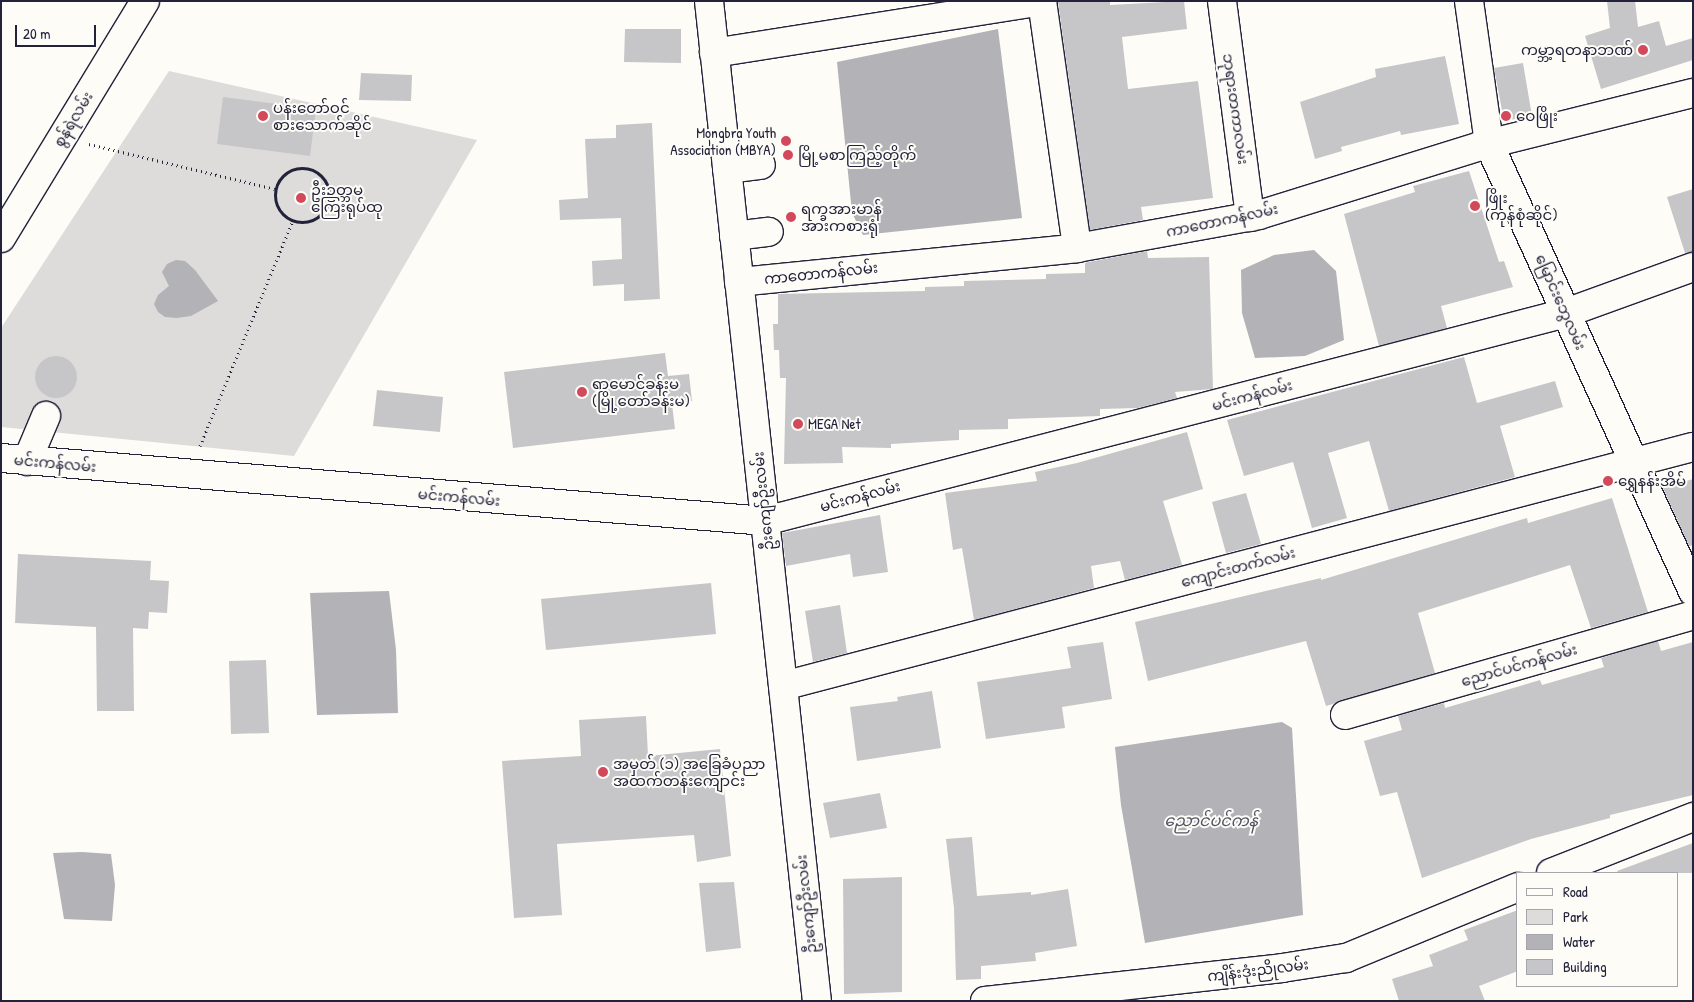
<!DOCTYPE html>
<html>
<head>
<meta charset="utf-8">
<style>
	body { margin:0 }
	#map { position:relative; width:1694px; height:1002px; overflow:hidden; background:#fdfcf7; font-family:"Patrick Hand","Noto Sans Myanmar",sans-serif }
	div>[style] { position:absolute }
	.green>* { inset:0; background:#dddcdb }
	.water>* { inset:0; background:#b2b2b7 }
	.building>* { inset:0; background:#c6c6c8 }
	.round { border-radius:50% }
	.path>* { height:3px; margin-top:-1.5px; transform-origin:0; background:repeating-linear-gradient(90deg,#22223b 0 1px,transparent 0 5px) }
	.path>.ring { margin:-1.5px; padding:0; box-sizing:content-box; background:none; border:3px solid #22223b; border-radius:50% }
	.roads { filter:drop-shadow(1px 0 #22223b) drop-shadow(-1px 0 #22223b) drop-shadow(0 1px #22223b) drop-shadow(0 -1px #22223b) }
	.minor>* { height:28px; margin:-14px; padding:0 14px; transform-origin:14px; border-radius:14px; background:#fdfcf7 }
	.major>* { height:28px; margin:-14px; padding:0 14px; transform-origin:14px; border-radius:14px; background:#fdfcf7 }
	.dots>* { width:14px; height:14px; translate:-50% -50%; box-sizing:border-box; border:2px solid #fdfcf7; border-radius:50% }
	span { translate:-50% -50%; white-space:nowrap; text-align:center; line-height:1.15; -webkit-text-stroke:4px #fdfcf7; paint-order:stroke }
	.poi-label { font-size:15px; color:#22223b }
	.right { translate:-100% -50%; text-align:right }
	.left { translate:0 -50%; text-align:left }
	.street-label { font-size:15px; color:#22223b }
	.water-label { font-size:16px; color:#545466; font-style:italic }
	.frame { position:absolute; inset:0; border:2px solid #22223b; pointer-events:none }
	.legend { position:absolute; left:1516px; top:872px; width:162px; height:115px; box-sizing:border-box; background:#fdfcf7; border:1px solid #a5a5ac; margin:0; padding:6px 9px; list-style:none; font-size:15px; color:#22223b }
	.legend li { display:flex; align-items:center; gap:10px; height:25px }
	.legend b { width:25px; border:1px solid #a5a5ac }
	.scale { position:absolute; left:15px; top:25px; width:81px; height:22px; box-sizing:border-box; border:2px solid #22223b; border-top:0; padding-left:6px; font-size:15px; line-height:18px; white-space:nowrap; color:#22223b; -webkit-text-stroke:4px #fdfcf7; paint-order:stroke }
</style>
</head>
<body>
<div id="map">
	<div class="green">
		<div style="clip-path:polygon(169px 71px,477px 140px,294px 456px,1px 427px,1px 328px)"></div>
	</div>
	<div class="water">
		<div style="clip-path:polygon(998px 29px,1022px 218px,863px 235px,852px 213px,837px 62px)"></div>
		<div style="clip-path:polygon(1314px 250px,1336px 271px,1344px 340px,1305px 356px,1255px 358px,1242px 313px,1241px 270px,1274px 255px)"></div>
		<div style="clip-path:polygon(176px 260px,185px 261px,195px 270px,218px 301px,191px 316px,177px 318px,165px 317px,158px 312px,154px 304px,158px 295px,169px 286px,162px 272px,167px 264px)"></div>
		<div style="clip-path:polygon(389px 591px,396px 650px,398px 713px,317px 715px,310px 593px)"></div>
		<div style="clip-path:polygon(1282px 722px,1292px 728px,1303px 915px,1145px 943px,1121px 805px,1115px 747px)"></div>
		<div style="clip-path:polygon(82px 852px,111px 854px,115px 885px,112px 921px,64px 919px,53px 853px)"></div>
	</div>
	<div class="building">
		<div style="clip-path:polygon(1110px 1px,1110px 5px,1184px 1px,1187px 29px,1122px 37px,1128px 89px,1198px 81px,1213px 198px,1141px 207px,1143px 220px,1090px 230px,1058px 2px)"></div>
		<div style="clip-path:polygon(1607px 1px,1635px 1px,1638px 27px,1659px 21px,1666px 46px,1693px 38px,1693px 60px,1601px 89px,1585px 36px,1610px 28px)"></div>
		<div style="clip-path:polygon(625px 29px,681px 29px,681px 63px,624px 62px)"></div>
		<div style="clip-path:polygon(1445px 56px,1459px 124px,1401px 135px,1400px 131px,1341px 147px,1342px 151px,1315px 159px,1300px 102px,1376px 77px,1375px 69px)"></div>
		<div style="clip-path:polygon(1523px 63px,1532px 116px,1504px 121px,1494px 68px)"></div>
		<div style="clip-path:polygon(361px 73px,412px 75px,411px 101px,359px 100px)"></div>
		<div style="clip-path:polygon(223px 97px,316px 109px,310px 156px,217px 144px)"></div>
		<div style="clip-path:polygon(652px 123px,660px 299px,624px 301px,624px 284px,593px 286px,592px 261px,622px 259px,621px 218px,560px 220px,559px 200px,588px 198px,585px 139px,616px 138px,616px 125px)"></div>
		<div style="clip-path:polygon(1469px 171px,1499px 262px,1504px 261px,1513px 287px,1441px 306px,1447px 328px,1379px 346px,1344px 214px,1415px 192px,1413px 186px)"></div>
		<div style="clip-path:polygon(1693px 189px,1693px 252px,1685px 253px,1667px 197px)"></div>
		<div style="clip-path:polygon(1147px 251px,1148px 258px,1209px 257px,1213px 389px,1175px 392px,1177px 398px,1138px 408px,1100px 409px,1100px 416px,1008px 419px,1008px 429px,959px 430px,959px 440px,891px 444px,891px 448px,842px 447px,843px 463px,784px 464px,786px 378px,780px 378px,779px 350px,774px 350px,773px 324px,778px 324px,778px 294px,925px 291px,925px 287px,964px 286px,964px 281px,1046px 279px,1046px 274px,1085px 273px,1085px 263px,1089px 262px)"></div>
		<div style="clip-path:polygon(665px 353px,668px 376px,689px 374px,692px 401px,672px 404px,675px 429px,513px 448px,504px 372px)"></div>
		<div class="round" style="left:35px;top:356px;width:42px;height:42px"></div>
		<div style="clip-path:polygon(1464px 357px,1477px 403px,1555px 381px,1563px 407px,1500px 426px,1515px 477px,1389px 511px,1369px 441px,1328px 453px,1347px 518px,1312px 528px,1293px 462px,1244px 476px,1227px 420px)"></div>
		<div style="clip-path:polygon(377px 390px,443px 397px,440px 432px,373px 426px)"></div>
		<div style="clip-path:polygon(1187px 432px,1203px 489px,1163px 501px,1182px 565px,1125px 580px,1120px 561px,1091px 566px,1094px 588px,974px 620px,962px 548px,953px 550px,945px 493px,1037px 481px,1035px 472px,1077px 463px)"></div>
		<div style="clip-path:polygon(1693px 479px,1693px 545px,1689px 546px,1663px 488px)"></div>
		<div style="clip-path:polygon(1246px 493px,1261px 544px,1226px 553px,1212px 502px)"></div>
		<div style="clip-path:polygon(1612px 498px,1648px 612px,1591px 628px,1570px 565px,1418px 613px,1435px 673px,1326px 706px,1306px 641px,1148px 681px,1135px 622px,1321px 578px,1321px 580px,1527px 518px,1528px 523px)"></div>
		<div style="clip-path:polygon(880px 515px,888px 572px,853px 577px,850px 554px,786px 566px,782px 533px)"></div>
		<div style="clip-path:polygon(18px 554px,151px 561px,150px 580px,169px 581px,167px 613px,149px 612px,148px 629px,133px 628px,134px 711px,97px 711px,96px 627px,15px 623px)"></div>
		<div style="clip-path:polygon(711px 583px,716px 634px,546px 650px,541px 599px)"></div>
		<div style="clip-path:polygon(840px 605px,847px 653px,813px 662px,805px 611px)"></div>
		<div style="clip-path:polygon(1658px 641px,1661px 651px,1693px 642px,1693px 795px,1610px 815px,1610px 818px,1531px 839px,1422px 878px,1397px 792px,1380px 796px,1364px 741px,1402px 730px,1398px 716px,1444px 703px,1445px 708px,1540px 680px,1542px 685px,1604px 667px,1601px 658px)"></div>
		<div style="clip-path:polygon(1103px 642px,1112px 699px,1062px 707px,1065px 728px,986px 739px,977px 682px,1071px 668px,1067px 647px)"></div>
		<div style="clip-path:polygon(266px 660px,269px 733px,231px 734px,229px 661px)"></div>
		<div style="clip-path:polygon(932px 691px,941px 748px,857px 761px,850px 707px,898px 701px,897px 697px)"></div>
		<div style="clip-path:polygon(646px 716px,648px 756px,720px 749px,731px 856px,697px 862px,694px 835px,557px 844px,562px 915px,514px 918px,502px 761px,581px 756px,579px 720px)"></div>
		<div style="clip-path:polygon(880px 793px,887px 828px,830px 838px,823px 803px)"></div>
		<div style="clip-path:polygon(972px 837px,977px 896px,1031px 892px,1031px 895px,1068px 889px,1077px 946px,1035px 953px,1036px 961px,981px 966px,981px 979px,956px 980px,954px 908px,946px 839px)"></div>
		<div style="clip-path:polygon(1693px 843px,1693px 873px,1618px 873px,1617px 871px)"></div>
		<div style="clip-path:polygon(902px 877px,902px 992px,844px 994px,843px 879px)"></div>
		<div style="clip-path:polygon(734px 882px,741px 948px,706px 952px,699px 883px)"></div>
		<div style="clip-path:polygon(1518px 910px,1518px 971px,1479px 986px,1485px 1001px,1399px 1001px,1392px 979px,1433px 966px,1429px 955px,1468px 940px,1464px 930px)"></div>
	</div>
	<div class="path">
		<div style="left:89px;top:144px;width:191px;rotate:13.6deg"></div>
		<div class="ring" style="left:275px;top:168px;width:51px;height:51px"></div>
		<div style="left:200px;top:446px;width:244px;rotate:-67.6deg"></div>
	</div>
	<div class="roads">
		<div class="minor">
			<div style="left:709px;top:1px;width:1006px;rotate:83.84deg"></div>
			<div style="left:1042px;top:1px;width:249px;rotate:81.9deg"></div>
			<div style="left:1222px;top:1px;width:218px;rotate:82.6deg"></div>
			<div style="left:1469px;top:1px;width:144px;rotate:82deg"></div>
			<div style="left:1489px;top:144px;width:492px;rotate:65.5deg"></div>
			<div style="left:714px;top:53px;width:332px;rotate:-9deg"></div>
			<div style="left:727px;top:169px;width:34px;rotate:-7deg"></div>
			<div style="left:734px;top:236px;width:35px;rotate:-7deg"></div>
			<div style="left:739px;top:282px;width:340px;rotate:-5.7deg"></div>
			<div style="left:1077px;top:248px;width:185px;rotate:-10.3deg"></div>
			<div style="left:1259px;top:215px;width:232px;rotate:-17.3deg"></div>
			<div style="left:1480px;top:146px;width:219px;rotate:-14deg"></div>
			<div style="left:1px;top:458px;width:767px;rotate:4.71deg"></div>
			<div style="left:765px;top:521px;width:828px;rotate:-14.56deg"></div>
			<div style="left:1566px;top:313px;width:135px;rotate:-19.9deg"></div>
			<div style="left:27px;top:461px;width:49px;rotate:-67.1deg"></div>
			<div style="left:783px;top:686px;width:941px;rotate:-14.72deg"></div>
			<div style="left:1345px;top:715px;width:362px;rotate:-16deg"></div>
			<div style="left:1551px;top:873px;width:153px;rotate:-21.5deg"></div>
			<div style="left:985px;top:1001px;width:299px;rotate:-6.3deg"></div>
			<div style="left:1282px;top:968px;width:65px;rotate:-8.9deg"></div>
			<div style="left:1346px;top:958px;width:186px;rotate:-22.4deg"></div>
		</div>
		<div class="major">
			<div style="left:1px;top:238px;width:277px;rotate:-58.7deg"></div>
		</div>
	</div>
	<div class="dots">
		<div style="left:1643px;top:50px;background:#d1495b"></div>
		<div style="left:263px;top:116px;background:#d1495b"></div>
		<div style="left:1506px;top:116px;background:#d1495b"></div>
		<div style="left:786px;top:141px;background:#d1495b"></div>
		<div style="left:788px;top:155px;background:#d1495b"></div>
		<div style="left:301px;top:198px;background:#d1495b"></div>
		<div style="left:1475px;top:206px;background:#d1495b"></div>
		<div style="left:791px;top:217px;background:#d1495b"></div>
		<div style="left:582px;top:392px;background:#d1495b"></div>
		<div style="left:798px;top:424px;background:#d1495b"></div>
		<div style="left:1608px;top:481px;background:#d1495b"></div>
		<div style="left:603px;top:772px;background:#d1495b"></div>
	</div>
	<div class="poi-label">
		<span class="right" style="left:1633px;top:50px">ကမ္ဘာ့ရတနာဘဏ်</span>
		<span class="left" style="left:273px;top:116px">ပန်းတော်ဝင်<br>စားသောက်ဆိုင်</span>
		<span class="left" style="left:1516px;top:116px">ဝေဖြိုး</span>
		<span class="right" style="left:776px;top:141px">Mongbra Youth<br>Association (MBYA)</span>
		<span class="left" style="left:798px;top:155px">မြို့မစာကြည့်တိုက်</span>
		<span class="left" style="left:311px;top:198px">ဦးဥတ္တမ<br>ကြေးရုပ်ထု</span>
		<span class="left" style="left:1485px;top:206px">ဖြိုး<br>(ကုန်စုံဆိုင်)</span>
		<span class="left" style="left:801px;top:217px">ရက္ခအားမာန်<br>အားကစားရုံ</span>
		<span class="left" style="left:592px;top:392px">ရာမောင်ခန်းမ<br>(မြို့တော်ခန်းမ)</span>
		<span class="left" style="left:808px;top:424px">MEGA Net</span>
		<span class="left" style="left:1618px;top:481px">ရွှေနန်းအိမ်</span>
		<span class="left" style="left:613px;top:772px">အမှတ် (၁) အခြေခံပညာ<br>အထက်တန်းကျောင်း</span>
	</div>
	<div class="street-label">
		<span style="left:1236px;top:109px;rotate:82deg">ဘုရားတကာလမ်း</span>
		<span style="left:73px;top:119px;rotate:-59deg">စွန်ရဲလမ်း</span>
		<span style="left:1222px;top:220px;rotate:-12deg">ကာတောကန်လမ်း</span>
		<span style="left:821px;top:273px;rotate:-6deg">ကာတောကန်လမ်း</span>
		<span style="left:1561px;top:302px;rotate:66deg">မြောင်းဘွေလမ်း</span>
		<span style="left:1252px;top:395px;rotate:-15deg">မင်းကန်လမ်း</span>
		<span style="left:55px;top:463px;rotate:5deg">မင်းကန်လမ်း</span>
		<span style="left:860px;top:496px;rotate:-15deg">မင်းကန်လမ်း</span>
		<span style="left:459px;top:497px;rotate:5deg">မင်းကန်လမ်း</span>
		<span style="left:763px;top:501px;rotate:-96deg">ဦးကျော်ဦးလမ်း</span>
		<span style="left:1238px;top:567px;rotate:-15deg">ကျောင်းတက်လမ်း</span>
		<span style="left:1519px;top:665px;rotate:-16deg">ညောင်ပင်ကန်လမ်း</span>
		<span style="left:806px;top:904px;rotate:-96deg">ဦးကျော်ဦးလမ်း</span>
		<span style="left:1258px;top:970px;rotate:-7deg">ကျိန်းဒုံးညိုလမ်း</span>
	</div>
	<div class="water-label">
		<span style="left:1211px;top:820px">ညောင်ပင်ကန်</span>
	</div>
	<div class="frame"></div>
	<ul class="legend">
	<li><b style="height:6px;background:#fdfcf7"></b>Road</li>
	<li><b style="height:14px;background:#dddcdb"></b>Park</li>
	<li><b style="height:14px;background:#b2b2b7"></b>Water</li>
	<li><b style="height:14px;background:#c6c6c8"></b>Building</li>
	</ul>
	<div class="scale">20 m</div>
</div>
</body>
</html>
